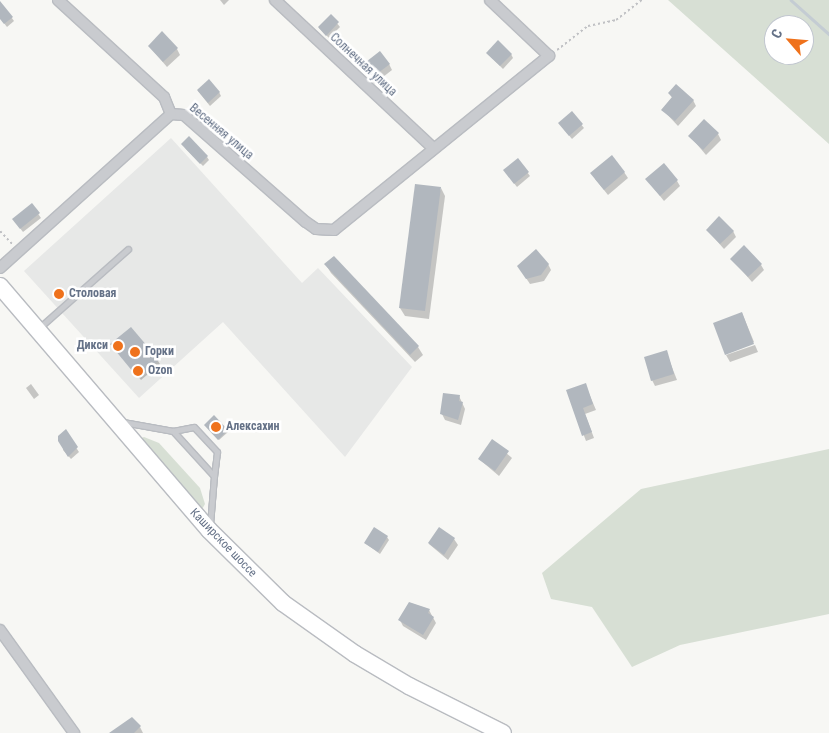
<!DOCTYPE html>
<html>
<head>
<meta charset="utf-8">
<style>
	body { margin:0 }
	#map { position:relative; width:829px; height:733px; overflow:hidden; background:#f7f7f4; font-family:"Roboto Condensed",sans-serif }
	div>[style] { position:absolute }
	.built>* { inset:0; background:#e7e8e7 }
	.green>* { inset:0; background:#d7dfd4 }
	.shadow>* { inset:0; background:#0003 }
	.stream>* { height:2.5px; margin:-1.25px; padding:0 1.25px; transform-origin:1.25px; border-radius:1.25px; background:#c4ccd3 }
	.building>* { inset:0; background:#b1b7be }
	.path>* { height:2px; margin-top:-1px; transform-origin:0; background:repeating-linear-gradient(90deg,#c0c1c4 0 2.5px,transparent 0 5px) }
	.roads { filter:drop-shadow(1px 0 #b9bcc1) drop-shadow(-1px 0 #b9bcc1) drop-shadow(0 1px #b9bcc1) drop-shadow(0 -1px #b9bcc1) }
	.service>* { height:5px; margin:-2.5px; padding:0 2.5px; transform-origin:2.5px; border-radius:2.5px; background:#c9cbcf }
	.minor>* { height:10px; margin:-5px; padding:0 5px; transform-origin:5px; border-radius:5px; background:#c9cbcf }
	.primary>* { height:16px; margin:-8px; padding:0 8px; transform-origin:8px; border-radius:8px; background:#fff }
	.dots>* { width:14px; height:14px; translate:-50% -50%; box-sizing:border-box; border:2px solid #fff; border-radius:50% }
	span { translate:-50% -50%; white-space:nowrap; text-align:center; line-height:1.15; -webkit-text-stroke:5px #fff; paint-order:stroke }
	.street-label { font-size:12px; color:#647187 }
	.poi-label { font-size:12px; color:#647187; font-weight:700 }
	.left { translate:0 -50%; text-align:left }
	.right { translate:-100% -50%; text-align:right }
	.north { position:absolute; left:764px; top:15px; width:50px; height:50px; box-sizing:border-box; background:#fff; border:1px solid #c1c6cf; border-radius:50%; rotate:297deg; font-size:14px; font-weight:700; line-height:20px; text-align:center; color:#647187 }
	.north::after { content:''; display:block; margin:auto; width:18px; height:22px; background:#ef721c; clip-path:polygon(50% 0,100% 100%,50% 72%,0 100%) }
</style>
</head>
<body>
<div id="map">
	<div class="built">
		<div style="clip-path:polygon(171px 138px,302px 283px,318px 268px,412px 367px,345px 457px,223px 322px,139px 398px,24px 271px)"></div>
	</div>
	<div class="green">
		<div style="clip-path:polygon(evenodd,668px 0,829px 0,829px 144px,668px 0,774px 25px,804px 25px,804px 55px,774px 55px,774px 25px)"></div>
		<div style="clip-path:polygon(144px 437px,159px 443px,200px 488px,205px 504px,201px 511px,139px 439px)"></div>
		<div style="clip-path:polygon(829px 449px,829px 614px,680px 645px,632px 667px,592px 607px,551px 599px,542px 573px,641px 489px)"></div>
	</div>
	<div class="shadow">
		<div style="clip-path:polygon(220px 0,229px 0,224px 5px)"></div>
		<div style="clip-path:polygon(4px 7px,14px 21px,7px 27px,0 18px)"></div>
		<div style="clip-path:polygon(331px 16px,340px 27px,329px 38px,319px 28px)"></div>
		<div style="clip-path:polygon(149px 46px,177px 49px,180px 55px,167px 67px)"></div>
		<div style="clip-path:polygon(487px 53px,511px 54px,513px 58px,503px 69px)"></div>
		<div style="clip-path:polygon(389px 64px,392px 70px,374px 84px,364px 65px)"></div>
		<div style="clip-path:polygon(198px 91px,219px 92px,221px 96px,210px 106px)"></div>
		<div style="clip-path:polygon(669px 93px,693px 100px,696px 106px,678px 126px,663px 110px,673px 99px)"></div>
		<div style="clip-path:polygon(572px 113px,584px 128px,572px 139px,562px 127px)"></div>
		<div style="clip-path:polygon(718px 134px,721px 140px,706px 155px,690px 136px)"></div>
		<div style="clip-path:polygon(185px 148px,207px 157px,209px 160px,203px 166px)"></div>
		<div style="clip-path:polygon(518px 160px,530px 176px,517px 187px,507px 174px)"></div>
		<div style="clip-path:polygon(624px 172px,628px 178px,608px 195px,595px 179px)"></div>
		<div style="clip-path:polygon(647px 180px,677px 181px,680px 186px,664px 201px)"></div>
		<div style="clip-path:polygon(441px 188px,445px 196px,429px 319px,405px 316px,400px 308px)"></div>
		<div style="clip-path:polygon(32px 205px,41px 218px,23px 232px,16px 223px)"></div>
		<div style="clip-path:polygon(707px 230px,733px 231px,736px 237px,724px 249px)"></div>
		<div style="clip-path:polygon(333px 257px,418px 347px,423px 355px,415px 362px,331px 273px,326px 265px)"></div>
		<div style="clip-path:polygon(732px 259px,761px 265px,764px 270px,752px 282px)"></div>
		<div style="clip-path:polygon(548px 264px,551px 270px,544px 281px,530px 284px,522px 272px)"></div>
		<div style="clip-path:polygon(742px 313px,754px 342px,725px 353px)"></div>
		<div style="clip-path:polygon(755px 345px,758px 352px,730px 362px,726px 355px)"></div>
		<div style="clip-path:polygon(114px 348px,158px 361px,160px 364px,141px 380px)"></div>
		<div style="clip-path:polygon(666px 352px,677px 380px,655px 386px,652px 380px)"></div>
		<div style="clip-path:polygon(31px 384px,39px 395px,34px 399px,26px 388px)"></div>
		<div style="clip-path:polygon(585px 384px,596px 410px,585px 414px,594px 438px,586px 441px,567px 391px)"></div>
		<div style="clip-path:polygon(459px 396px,465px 409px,461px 425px,445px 420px,442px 414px)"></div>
		<div style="clip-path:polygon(206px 426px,227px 431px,228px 432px,219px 440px)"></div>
		<div style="clip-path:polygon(65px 431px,79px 452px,71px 459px,63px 450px)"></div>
		<div style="clip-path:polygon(492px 441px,512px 458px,499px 476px,479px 459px)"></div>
		<div style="clip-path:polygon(387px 537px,389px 540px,380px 554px,365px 543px)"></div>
		<div style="clip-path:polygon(454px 539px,458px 545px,448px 560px,429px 544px)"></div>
		<div style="clip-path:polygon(429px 610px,436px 623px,426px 640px,403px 626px,400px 620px)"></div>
		<div style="clip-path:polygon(140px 727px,143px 733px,111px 733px)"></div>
	</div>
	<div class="stream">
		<div style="left:791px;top:0;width:51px;rotate:41.8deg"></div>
	</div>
	<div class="building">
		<div style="clip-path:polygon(0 1px,13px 17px,4px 24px,0 19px)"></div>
		<div style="clip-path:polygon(331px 14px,339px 22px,326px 36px,318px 27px)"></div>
		<div style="clip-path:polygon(162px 31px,178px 48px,163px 62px,148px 46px)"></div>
		<div style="clip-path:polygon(498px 40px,512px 54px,500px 66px,486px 53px)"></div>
		<div style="clip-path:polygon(380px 51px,390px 64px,370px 79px,362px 65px)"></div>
		<div style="clip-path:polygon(209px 79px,220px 92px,208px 103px,197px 90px)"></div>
		<div style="clip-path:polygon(676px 84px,694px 100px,675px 121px,661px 110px,672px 97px,668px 93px)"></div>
		<div style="clip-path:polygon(572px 111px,583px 124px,569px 136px,558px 123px)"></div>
		<div style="clip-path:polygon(704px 119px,719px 133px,703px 150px,688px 136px)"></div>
		<div style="clip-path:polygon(189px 136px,208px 156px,200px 164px,181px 144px)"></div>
		<div style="clip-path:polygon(612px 155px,625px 172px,604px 190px,590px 173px)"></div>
		<div style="clip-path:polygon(518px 158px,529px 172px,514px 184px,503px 170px)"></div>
		<div style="clip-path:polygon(664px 163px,678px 180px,660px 196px,645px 179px)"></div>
		<div style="clip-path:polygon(415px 184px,441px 187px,425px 311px,399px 308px)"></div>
		<div style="clip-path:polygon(32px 203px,40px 213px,20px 229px,12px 219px)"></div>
		<div style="clip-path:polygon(719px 216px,734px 231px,720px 244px,706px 230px)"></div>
		<div style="clip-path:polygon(744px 245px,762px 264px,748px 277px,730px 259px)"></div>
		<div style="clip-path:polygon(536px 249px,549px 264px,541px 275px,526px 279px,517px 266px)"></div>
		<div style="clip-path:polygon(334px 256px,419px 346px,410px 355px,324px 264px)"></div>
		<div style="clip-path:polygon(742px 312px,754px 344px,725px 355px,713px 323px)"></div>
		<div style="clip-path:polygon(131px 327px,159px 360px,138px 378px,110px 344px)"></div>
		<div style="clip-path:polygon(667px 350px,674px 374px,651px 381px,644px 357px)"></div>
		<div style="clip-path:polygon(586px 383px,593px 404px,583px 408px,592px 432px,582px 436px,566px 390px)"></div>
		<div style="clip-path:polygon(443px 393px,460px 395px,459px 401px,463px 402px,458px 420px,440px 414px)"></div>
		<div style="clip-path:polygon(214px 415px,228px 430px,218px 440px,204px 425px)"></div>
		<div style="clip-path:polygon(66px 429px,78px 447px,68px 457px,58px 441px,58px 436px)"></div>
		<div style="clip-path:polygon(492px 439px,509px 451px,495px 471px,478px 459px)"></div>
		<div style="clip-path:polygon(374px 527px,388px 536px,378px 552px,364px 543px)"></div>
		<div style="clip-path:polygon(439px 527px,455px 538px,444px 555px,428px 543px)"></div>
		<div style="clip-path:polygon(409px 602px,430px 609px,428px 613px,434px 617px,423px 635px,398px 620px)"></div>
		<div style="clip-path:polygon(132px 717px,141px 726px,134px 733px,109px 733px)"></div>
	</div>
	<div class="path">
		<div style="left:557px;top:50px;width:39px;rotate:-38deg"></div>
		<div style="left:588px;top:26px;width:29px;rotate:-12deg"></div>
		<div style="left:616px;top:20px;width:33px;rotate:-38deg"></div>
		<div style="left:0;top:231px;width:18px;rotate:47deg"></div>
	</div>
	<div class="roads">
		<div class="service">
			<div style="left:39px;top:328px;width:119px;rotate:-41.6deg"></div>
			<div style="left:123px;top:422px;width:51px;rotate:10.2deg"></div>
			<div style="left:173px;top:431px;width:61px;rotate:47.7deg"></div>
			<div style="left:214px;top:476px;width:49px;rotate:94.7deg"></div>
			<div style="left:173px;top:431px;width:21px;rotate:-11deg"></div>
			<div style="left:194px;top:427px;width:34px;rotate:47deg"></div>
			<div style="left:217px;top:452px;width:24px;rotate:97deg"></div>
		</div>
		<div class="minor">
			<div style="left:58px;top:0;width:144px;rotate:42.5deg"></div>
			<div style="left:164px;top:97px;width:18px;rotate:68deg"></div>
			<div style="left:275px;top:0;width:216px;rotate:43.1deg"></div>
			<div style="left:171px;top:114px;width:13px;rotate:4deg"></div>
			<div style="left:184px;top:115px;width:162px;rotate:41.3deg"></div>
			<div style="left:306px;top:222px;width:12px;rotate:35deg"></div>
			<div style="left:316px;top:229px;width:18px;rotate:3deg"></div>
			<div style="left:334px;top:230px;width:277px;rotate:-39deg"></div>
			<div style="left:549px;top:56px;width:81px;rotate:-136.5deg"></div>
			<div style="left:0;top:268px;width:230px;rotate:-42deg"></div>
			<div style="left:0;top:630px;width:127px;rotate:54.3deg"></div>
		</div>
		<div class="primary">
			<div style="left:0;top:286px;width:321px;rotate:49.4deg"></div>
			<div style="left:209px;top:530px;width:104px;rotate:44.6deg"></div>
			<div style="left:283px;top:603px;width:88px;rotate:35.3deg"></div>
			<div style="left:355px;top:654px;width:63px;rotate:30.7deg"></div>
			<div style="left:409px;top:686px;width:105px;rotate:26.6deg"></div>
		</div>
	</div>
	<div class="dots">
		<div style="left:59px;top:294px;background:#ef721c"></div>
		<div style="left:118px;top:346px;background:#ef721c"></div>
		<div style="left:135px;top:352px;background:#ef721c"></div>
		<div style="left:138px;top:371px;background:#ef721c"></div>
		<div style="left:216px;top:427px;background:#ef721c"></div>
	</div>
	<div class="street-label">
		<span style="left:363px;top:65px;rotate:43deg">Солнечная улица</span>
		<span style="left:221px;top:132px;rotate:40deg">Весенняя улица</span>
		<span style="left:223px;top:543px;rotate:46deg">Каширское шоссе</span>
	</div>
	<div class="poi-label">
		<span class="left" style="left:69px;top:294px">Столовая</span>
		<span class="right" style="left:108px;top:346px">Дикси</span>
		<span class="left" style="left:145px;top:352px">Горки</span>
		<span class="left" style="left:148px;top:371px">Ozon</span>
		<span class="left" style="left:226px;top:427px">Алексахин</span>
	</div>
	<div class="north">С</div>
</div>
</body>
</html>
